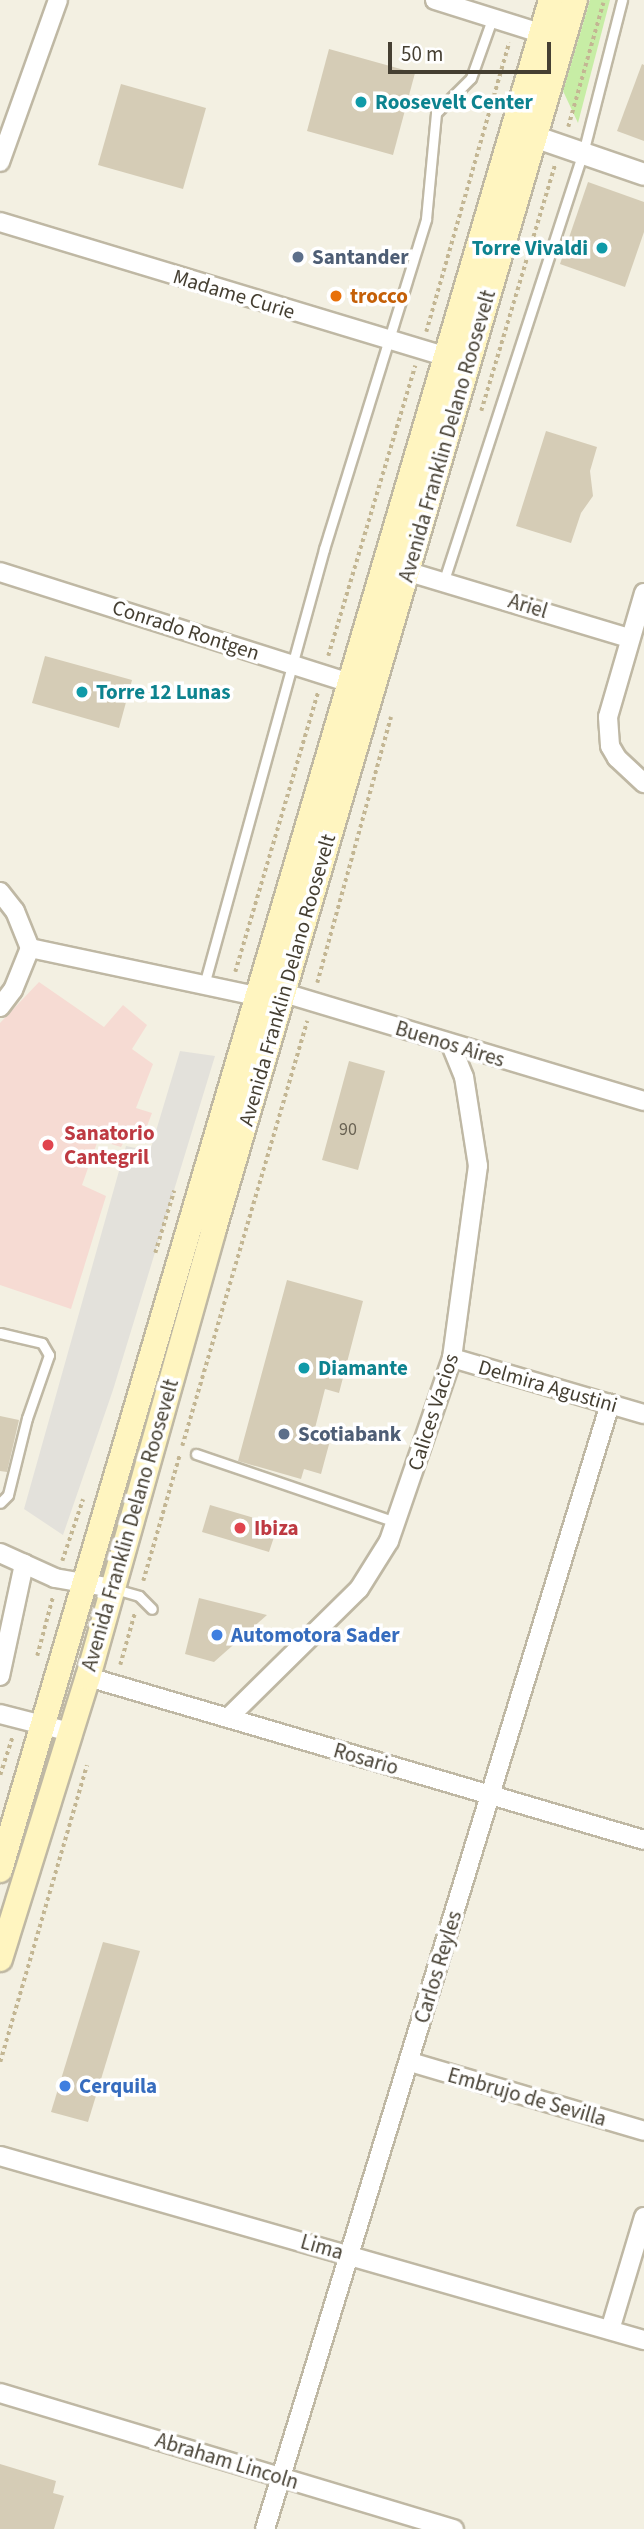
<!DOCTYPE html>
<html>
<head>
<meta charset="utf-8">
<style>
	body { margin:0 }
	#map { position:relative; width:644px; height:2529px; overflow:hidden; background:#f3f0e2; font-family:"Source Sans 3",sans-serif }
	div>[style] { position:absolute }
	.medical>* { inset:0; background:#f6dbd3 }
	.green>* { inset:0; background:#c7eda5 }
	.parking>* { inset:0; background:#e3e1db }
	.building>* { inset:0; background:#d5ccb6 }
	.path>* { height:3.5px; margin-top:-1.75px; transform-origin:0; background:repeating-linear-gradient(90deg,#c3b693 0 3.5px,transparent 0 7px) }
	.roads { filter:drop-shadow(2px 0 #bfb8a4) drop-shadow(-2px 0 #bfb8a4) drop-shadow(0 2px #bfb8a4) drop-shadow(0 -2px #bfb8a4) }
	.service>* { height:9px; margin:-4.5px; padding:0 4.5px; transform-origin:4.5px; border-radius:4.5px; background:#fff }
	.minor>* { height:18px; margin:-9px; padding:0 9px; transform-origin:9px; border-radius:9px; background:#fff }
	.tertiary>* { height:21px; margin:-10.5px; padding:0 10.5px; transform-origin:10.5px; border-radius:10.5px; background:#fff }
	.secondary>* { height:24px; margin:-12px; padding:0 12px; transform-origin:12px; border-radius:12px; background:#fff5c0 }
	.dots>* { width:19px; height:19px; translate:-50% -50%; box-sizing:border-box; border:4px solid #fff; border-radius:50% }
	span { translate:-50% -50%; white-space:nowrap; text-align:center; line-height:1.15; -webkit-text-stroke:7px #fff; paint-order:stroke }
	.number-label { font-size:18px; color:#696253 }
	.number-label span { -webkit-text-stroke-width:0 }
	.culture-label { font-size:21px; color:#0d838f; font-weight:700 }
	.left { translate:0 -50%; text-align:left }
	.right { translate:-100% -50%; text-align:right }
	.service-label { font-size:21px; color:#4e5e75; font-weight:700 }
	.street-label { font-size:21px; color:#453f32 }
	.food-label { font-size:21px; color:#c56008; font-weight:700 }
	.health-label { font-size:21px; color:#be3a42; font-weight:700 }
	.shop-label { font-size:21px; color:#366cbe; font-weight:700 }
	.scale { position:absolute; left:388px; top:42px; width:163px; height:32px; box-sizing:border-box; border:4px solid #453f32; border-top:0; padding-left:9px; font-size:21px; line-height:24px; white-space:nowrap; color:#453f32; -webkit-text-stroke:5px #fff; paint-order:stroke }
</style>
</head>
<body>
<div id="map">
	<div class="medical">
		<div style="clip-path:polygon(39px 982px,104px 1027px,123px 1005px,147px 1025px,132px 1049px,153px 1064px,136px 1108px,152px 1113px,141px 1142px,126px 1138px,121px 1147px,98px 1140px,82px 1185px,106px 1196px,71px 1309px,0 1285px,0 1023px)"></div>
	</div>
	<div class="green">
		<div style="clip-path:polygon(590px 0,610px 0,578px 123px,563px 91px)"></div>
	</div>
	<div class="parking">
		<div style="clip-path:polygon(180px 1051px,215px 1056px,113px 1390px,63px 1535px,24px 1509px,126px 1146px,150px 1151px)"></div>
	</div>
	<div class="building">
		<div style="clip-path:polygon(329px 49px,415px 73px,393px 155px,307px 131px)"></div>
		<div style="clip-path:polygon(642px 64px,644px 65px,644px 141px,617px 131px)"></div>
		<div style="clip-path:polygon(121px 84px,206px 108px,183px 189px,98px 165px)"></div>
		<div style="clip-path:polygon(588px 182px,644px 202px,644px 232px,625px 287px,560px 264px)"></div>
		<div style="clip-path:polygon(546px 431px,597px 447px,590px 471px,593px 496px,581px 513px,571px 543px,516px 526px)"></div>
		<div style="clip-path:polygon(45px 656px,132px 680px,119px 728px,32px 703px)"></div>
		<div style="clip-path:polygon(349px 1061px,385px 1071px,358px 1170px,322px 1160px)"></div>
		<div style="clip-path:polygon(287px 1280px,363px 1301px,339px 1393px,325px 1389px,314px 1432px,331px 1437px,321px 1474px,304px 1469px,301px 1479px,238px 1461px)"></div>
		<div style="clip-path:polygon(0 1416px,19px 1420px,7px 1472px,0 1471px)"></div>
		<div style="clip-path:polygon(210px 1505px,278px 1525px,269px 1552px,202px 1532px)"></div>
		<div style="clip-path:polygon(199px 1598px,267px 1615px,214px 1662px,185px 1654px)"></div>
		<div style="clip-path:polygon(103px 1942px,140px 1951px,88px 2122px,51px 2112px)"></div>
		<div style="clip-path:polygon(0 2464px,56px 2481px,53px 2493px,64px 2496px,54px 2529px,0 2529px)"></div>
	</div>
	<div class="path">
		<div style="left:568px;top:127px;width:129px;rotate:-74.2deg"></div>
		<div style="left:426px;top:332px;width:301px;rotate:-74deg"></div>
		<div style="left:481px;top:411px;width:258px;rotate:-73.3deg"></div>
		<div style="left:328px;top:656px;width:303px;rotate:-73.3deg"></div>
		<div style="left:235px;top:972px;width:293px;rotate:-73.5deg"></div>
		<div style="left:317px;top:983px;width:276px;rotate:-74.5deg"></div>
		<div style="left:155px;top:1253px;width:65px;rotate:-73deg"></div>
		<div style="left:182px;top:1446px;width:443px;rotate:-73.6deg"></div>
		<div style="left:62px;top:1561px;width:65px;rotate:-71.3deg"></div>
		<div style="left:143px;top:1581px;width:132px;rotate:-73.8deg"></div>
		<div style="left:37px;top:1656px;width:62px;rotate:-75.1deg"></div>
		<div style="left:120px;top:1665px;width:55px;rotate:-74.2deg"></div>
		<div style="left:0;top:1775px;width:40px;rotate:-72deg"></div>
		<div style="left:0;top:2062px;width:309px;rotate:-73.7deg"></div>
	</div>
	<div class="roads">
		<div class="service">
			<div style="left:444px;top:580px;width:449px;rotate:-72deg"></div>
			<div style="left:583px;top:153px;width:158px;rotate:-75.7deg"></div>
			<div style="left:204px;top:985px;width:452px;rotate:-74.6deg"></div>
			<div style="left:324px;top:549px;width:345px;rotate:-72.8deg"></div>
			<div style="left:426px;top:219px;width:106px;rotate:-84.6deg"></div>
			<div style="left:436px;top:113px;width:49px;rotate:-45deg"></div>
			<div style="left:471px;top:78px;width:63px;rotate:-70.4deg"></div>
			<div style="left:0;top:1333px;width:43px;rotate:13.4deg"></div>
			<div style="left:42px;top:1343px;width:14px;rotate:60deg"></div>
			<div style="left:49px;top:1355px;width:67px;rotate:109.2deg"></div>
			<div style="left:27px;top:1418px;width:79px;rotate:103.9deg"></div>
			<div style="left:8px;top:1495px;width:11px;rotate:135deg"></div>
			<div style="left:196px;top:1454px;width:211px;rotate:18.8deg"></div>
			<div style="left:115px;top:1589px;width:25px;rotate:16deg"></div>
			<div style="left:139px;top:1596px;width:18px;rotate:45deg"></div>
		</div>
		<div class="minor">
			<div style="left:435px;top:0;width:124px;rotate:17.4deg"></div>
			<div style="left:0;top:162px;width:172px;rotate:-70.3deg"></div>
			<div style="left:0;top:222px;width:476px;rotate:16.8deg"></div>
			<div style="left:399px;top:569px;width:240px;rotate:16.7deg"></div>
			<div style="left:0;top:572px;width:378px;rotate:17.6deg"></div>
			<div style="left:644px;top:593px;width:129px;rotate:106.2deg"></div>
			<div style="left:608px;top:717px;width:29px;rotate:86deg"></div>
			<div style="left:610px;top:746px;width:14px;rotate:60deg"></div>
			<div style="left:617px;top:758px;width:37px;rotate:43deg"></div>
			<div style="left:0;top:892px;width:24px;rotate:52deg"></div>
			<div style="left:15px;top:911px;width:40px;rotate:68deg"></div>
			<div style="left:30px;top:948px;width:231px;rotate:12deg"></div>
			<div style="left:256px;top:996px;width:28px;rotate:-6deg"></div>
			<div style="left:284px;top:993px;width:376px;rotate:16.7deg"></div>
			<div style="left:0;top:1007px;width:21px;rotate:-53deg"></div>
			<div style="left:13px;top:990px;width:45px;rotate:-68deg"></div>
			<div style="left:452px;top:1358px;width:200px;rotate:16.3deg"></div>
			<div style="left:0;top:1553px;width:60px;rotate:24.4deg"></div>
			<div style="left:55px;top:1578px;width:59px;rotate:9.8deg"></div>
			<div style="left:0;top:1676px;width:115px;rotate:-77.9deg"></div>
			<div style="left:88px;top:1677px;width:579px;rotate:16.34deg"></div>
			<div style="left:0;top:1714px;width:72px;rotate:14.4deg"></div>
			<div style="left:228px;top:1718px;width:184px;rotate:-44.6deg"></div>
			<div style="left:359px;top:1589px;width:57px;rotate:-58deg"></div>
			<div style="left:389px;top:1541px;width:194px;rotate:-71deg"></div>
			<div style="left:452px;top:1358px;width:194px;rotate:-82.3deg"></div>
			<div style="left:478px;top:1166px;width:90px;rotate:-98.9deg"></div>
			<div style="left:464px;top:1077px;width:35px;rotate:-112deg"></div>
			<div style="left:410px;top:2062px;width:244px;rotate:16.4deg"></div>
			<div style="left:0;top:2156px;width:670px;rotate:15.95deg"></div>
			<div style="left:610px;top:2330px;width:118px;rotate:-73.3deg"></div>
			<div style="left:0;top:2393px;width:474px;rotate:16.7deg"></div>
			<div style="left:265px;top:2529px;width:1177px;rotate:-72.95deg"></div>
		</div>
		<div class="tertiary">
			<div style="left:519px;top:131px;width:132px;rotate:19deg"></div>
		</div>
		<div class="secondary">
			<div style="left:0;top:1870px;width:1949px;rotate:-73.58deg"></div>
			<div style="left:0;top:1959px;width:295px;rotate:-72.7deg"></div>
			<div style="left:88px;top:1677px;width:462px;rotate:-74.3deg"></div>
			<div style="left:213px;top:1232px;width:1284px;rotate:-73.63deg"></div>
		</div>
	</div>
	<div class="dots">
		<div style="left:361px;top:102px;background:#0f9aa8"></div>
		<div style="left:602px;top:248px;background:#0f9aa8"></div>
		<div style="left:298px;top:257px;background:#5c6f8a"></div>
		<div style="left:336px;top:296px;background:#e8710a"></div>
		<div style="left:82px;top:692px;background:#0f9aa8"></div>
		<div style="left:48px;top:1145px;background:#e0444e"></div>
		<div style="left:304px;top:1368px;background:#0f9aa8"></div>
		<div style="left:284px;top:1434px;background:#5c6f8a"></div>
		<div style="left:240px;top:1528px;background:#e0444e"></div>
		<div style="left:217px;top:1635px;background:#3f7fe0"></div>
		<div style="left:65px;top:2086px;background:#3f7fe0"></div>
	</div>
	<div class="number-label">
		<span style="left:348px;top:1130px">90</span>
	</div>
	<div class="culture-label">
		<span class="left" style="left:375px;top:102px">Roosevelt Center</span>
		<span class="right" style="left:588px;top:248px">Torre Vivaldi</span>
		<span class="left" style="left:96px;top:692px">Torre 12 Lunas</span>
		<span class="left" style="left:318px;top:1368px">Diamante</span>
	</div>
	<div class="service-label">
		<span class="left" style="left:312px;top:257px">Santander</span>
		<span class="left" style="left:298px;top:1434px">Scotiabank</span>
	</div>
	<div class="street-label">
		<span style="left:234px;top:294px;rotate:17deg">Madame Curie</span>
		<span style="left:447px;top:436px;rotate:-74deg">Avenida Franklin Delano Roosevelt</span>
		<span style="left:528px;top:606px;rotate:17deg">Ariel</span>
		<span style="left:186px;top:630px;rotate:18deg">Conrado Rontgen</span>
		<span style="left:287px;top:980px;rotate:-74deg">Avenida Franklin Delano Roosevelt</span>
		<span style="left:450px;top:1044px;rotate:17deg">Buenos Aires</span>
		<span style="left:548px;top:1386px;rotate:16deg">Delmira Agustini</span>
		<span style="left:433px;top:1412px;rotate:-72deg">Calices Vacios</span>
		<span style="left:130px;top:1525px;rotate:-74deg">Avenida Franklin Delano Roosevelt</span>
		<span style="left:366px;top:1759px;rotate:16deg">Rosario</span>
		<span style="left:438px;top:1967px;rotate:-73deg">Carlos Reyles</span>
		<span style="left:527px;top:2097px;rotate:16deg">Embrujo de Sevilla</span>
		<span style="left:322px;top:2247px;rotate:16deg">Lima</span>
		<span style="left:227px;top:2461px;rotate:17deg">Abraham Lincoln</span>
	</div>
	<div class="food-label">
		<span class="left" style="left:350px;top:296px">trocco</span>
	</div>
	<div class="health-label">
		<span class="left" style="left:64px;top:1145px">Sanatorio<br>Cantegril</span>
		<span class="left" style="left:254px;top:1528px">Ibiza</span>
	</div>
	<div class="shop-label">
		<span class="left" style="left:231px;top:1635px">Automotora Sader</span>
		<span class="left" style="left:79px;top:2086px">Cerquila</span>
	</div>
	<div class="scale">50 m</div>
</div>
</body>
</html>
